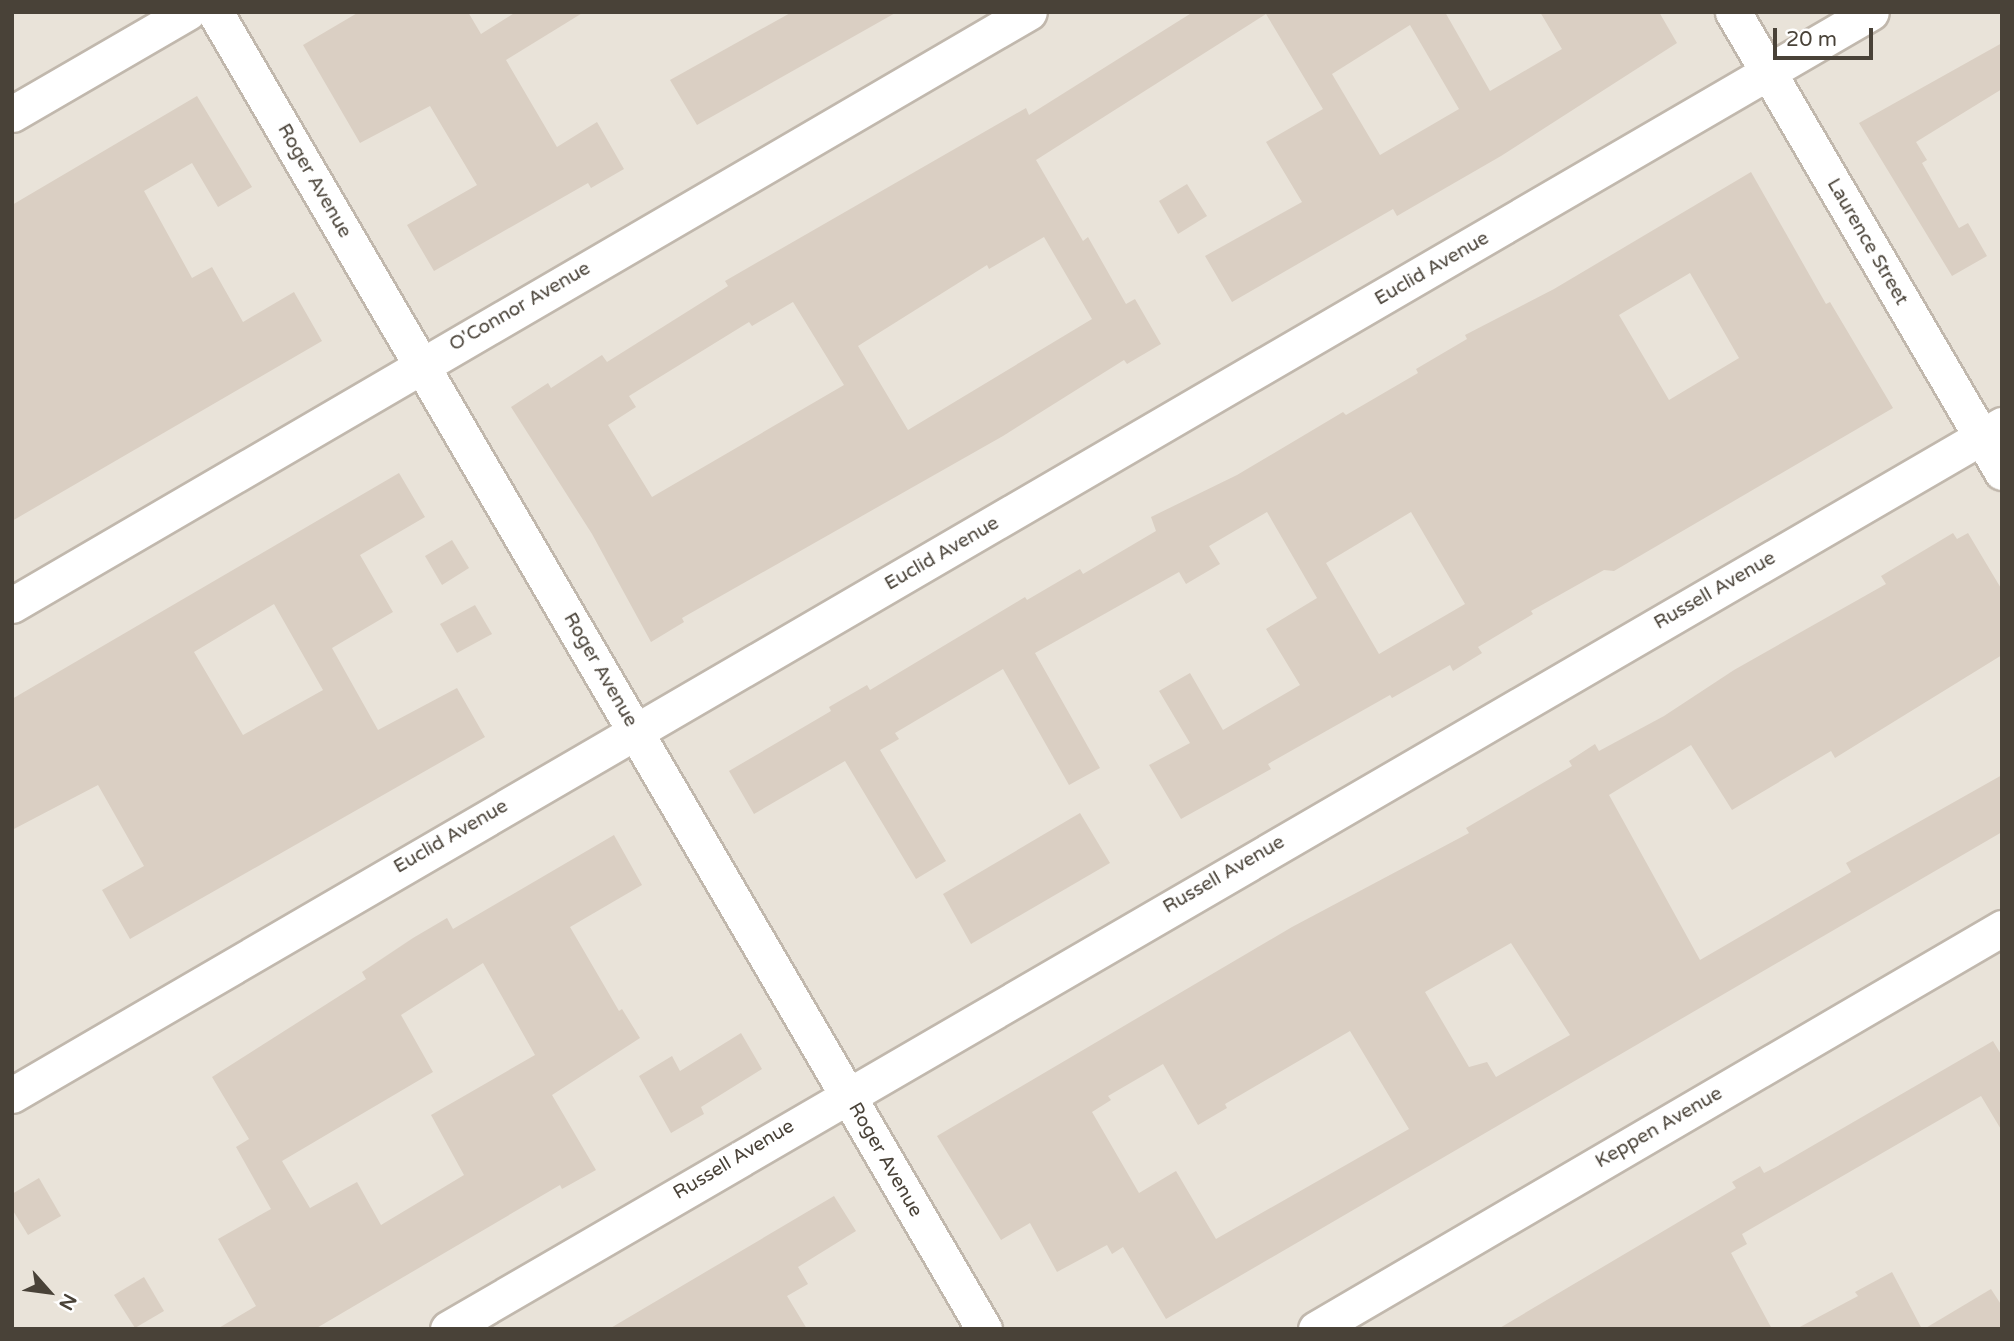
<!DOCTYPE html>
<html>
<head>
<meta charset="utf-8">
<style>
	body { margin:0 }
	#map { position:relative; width:2014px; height:1341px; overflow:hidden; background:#f5f1eb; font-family:"Varela Round",sans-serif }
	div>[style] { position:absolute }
	.residential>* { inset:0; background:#e9e3d9 }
	.building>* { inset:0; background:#dacfc3 }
	.roads { filter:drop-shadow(2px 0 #c1b8ad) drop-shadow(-2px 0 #c1b8ad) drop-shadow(0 2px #c1b8ad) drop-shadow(0 -2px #c1b8ad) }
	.minor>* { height:35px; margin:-17.5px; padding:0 17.5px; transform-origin:17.5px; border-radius:17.5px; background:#fff }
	span { translate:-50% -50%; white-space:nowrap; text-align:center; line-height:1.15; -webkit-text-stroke:7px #fff; paint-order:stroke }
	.street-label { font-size:19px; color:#494238 }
	.frame { position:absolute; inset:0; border:14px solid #494238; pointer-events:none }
	.north { position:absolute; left:14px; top:1257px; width:70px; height:70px; -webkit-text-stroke:5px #fff; paint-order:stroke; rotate:118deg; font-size:19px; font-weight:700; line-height:28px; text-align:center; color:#494238 }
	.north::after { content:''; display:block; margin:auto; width:24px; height:32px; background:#494238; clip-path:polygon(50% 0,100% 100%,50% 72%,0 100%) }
	.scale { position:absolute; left:1773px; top:28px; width:100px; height:32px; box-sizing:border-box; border:4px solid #494238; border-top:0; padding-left:9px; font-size:21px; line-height:24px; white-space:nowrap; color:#494238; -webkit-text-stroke:5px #fff; paint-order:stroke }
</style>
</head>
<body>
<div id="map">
	<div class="residential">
		<div style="clip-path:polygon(12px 12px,2002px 12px,2002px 1329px,12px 1329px)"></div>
	</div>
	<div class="building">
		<div style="clip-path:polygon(359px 12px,468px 12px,481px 34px,516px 12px,584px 12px,506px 60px,557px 147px,597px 122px,624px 169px,591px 188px,588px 183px,434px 271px,407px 225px,477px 185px,430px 106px,360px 143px,303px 45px)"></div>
		<div style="clip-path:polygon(792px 12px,897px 12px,697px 125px,670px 80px)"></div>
		<div style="clip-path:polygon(evenodd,1193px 12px,1445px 12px,1490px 91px,1562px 49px,1540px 12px,1659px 12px,1677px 43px,1501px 156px,1397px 216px,1393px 209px,1232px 302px,1205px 256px,1302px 202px,1266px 142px,1323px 109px,1266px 14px,1036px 160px,1083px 241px,1088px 237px,1126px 304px,1135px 299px,1161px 344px,1127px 364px,1124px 360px,1003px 436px,682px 618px,684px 622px,651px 642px,592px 534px,511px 407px,548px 383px,551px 388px,602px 355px,607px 362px,728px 286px,725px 281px,1026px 108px,1029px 115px,1193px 12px,1410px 25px,1459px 109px,1380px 155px,1332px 74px,1410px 25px,1193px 12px,1044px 237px,1092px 319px,908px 430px,858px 346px,987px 265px,989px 269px,1044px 237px,1193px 12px,793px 302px,844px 385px,652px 497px,608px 425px,636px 407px,629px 396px,749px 322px,752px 326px,793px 302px)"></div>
		<div style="clip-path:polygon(2002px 43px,2002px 89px,1916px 142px,1927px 160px,1922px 163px,1959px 228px,1968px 223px,1987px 256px,1952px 276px,1859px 123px)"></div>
		<div style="clip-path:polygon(197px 96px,252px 187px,218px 207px,192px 163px,144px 191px,192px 278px,212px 267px,243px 322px,294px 292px,322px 341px,12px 521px,12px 205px)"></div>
		<div style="clip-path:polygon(evenodd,1751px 172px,1826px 304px,1830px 302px,1893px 408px,1614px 571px,1604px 570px,1531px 611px,1533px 614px,1478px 647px,1482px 653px,1453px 671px,1450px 665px,1392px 698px,1390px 695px,1268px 764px,1271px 769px,1181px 819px,1149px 765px,1190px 743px,1159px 691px,1190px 673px,1223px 730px,1300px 685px,1266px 629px,1317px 598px,1267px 512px,1209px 546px,1220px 564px,1186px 584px,1179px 572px,1035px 653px,1100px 768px,1069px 785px,1003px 669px,895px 733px,899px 739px,880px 750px,946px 861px,916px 879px,845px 761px,754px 814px,729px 771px,831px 711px,829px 707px,867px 685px,870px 690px,1025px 597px,1027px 600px,1080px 569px,1083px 574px,1156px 531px,1151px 517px,1237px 475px,1343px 412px,1346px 415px,1418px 373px,1416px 369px,1467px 339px,1465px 335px,1554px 289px,1751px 172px,1690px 273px,1739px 358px,1669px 400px,1619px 315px,1690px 273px,1751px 172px,1411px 512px,1465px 604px,1379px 654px,1326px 563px,1411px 512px)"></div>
		<div style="clip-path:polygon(1187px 184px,1207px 216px,1178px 234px,1159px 201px)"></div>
		<div style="clip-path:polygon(evenodd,399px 473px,425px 517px,360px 555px,393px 612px,332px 648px,378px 730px,457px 688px,485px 737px,130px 939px,102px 890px,144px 866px,98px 785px,12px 830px,12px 699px,399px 473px,274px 604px,323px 690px,243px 735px,194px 652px,274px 604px)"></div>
		<div style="clip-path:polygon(evenodd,1953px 533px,1957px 539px,1968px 533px,2002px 590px,2002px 655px,1835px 758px,1831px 751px,1732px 810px,1691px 745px,1609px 795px,1700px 960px,1851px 872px,1846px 863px,2002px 775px,2002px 832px,1166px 1319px,1123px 1247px,1112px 1254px,1107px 1245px,1057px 1272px,1030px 1223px,1001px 1240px,937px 1136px,1292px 927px,1469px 833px,1466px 828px,1572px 766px,1569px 761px,1595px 744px,1599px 751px,1664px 716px,1734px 670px,1886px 584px,1881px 576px,1953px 533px,1511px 943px,1570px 1035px,1496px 1077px,1487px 1062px,1469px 1067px,1425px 992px,1511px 943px,1953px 533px,1350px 1031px,1409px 1129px,1216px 1239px,1176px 1171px,1139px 1193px,1092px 1112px,1111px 1100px,1108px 1096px,1163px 1064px,1198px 1125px,1227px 1108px,1225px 1104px,1350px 1031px)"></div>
		<div style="clip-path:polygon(452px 540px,469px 568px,442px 585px,425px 556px)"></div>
		<div style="clip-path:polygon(475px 605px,492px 634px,457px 653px,440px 624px)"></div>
		<div style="clip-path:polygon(1080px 813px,1110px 863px,971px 944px,943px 894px)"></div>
		<div style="clip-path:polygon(evenodd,614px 835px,642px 885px,570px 927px,619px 1011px,622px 1009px,640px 1038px,552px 1095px,596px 1170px,562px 1189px,560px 1185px,315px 1329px,217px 1329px,256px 1306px,218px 1239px,271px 1209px,236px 1147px,249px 1139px,212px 1077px,366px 979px,362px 972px,413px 938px,447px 918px,453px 929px,614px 835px,483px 963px,535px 1055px,431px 1115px,464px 1175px,381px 1225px,357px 1182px,310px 1208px,282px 1161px,433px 1072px,401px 1015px,483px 963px)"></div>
		<div style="clip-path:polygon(741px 1033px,762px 1069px,701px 1107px,704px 1114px,671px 1133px,639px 1076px,672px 1056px,680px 1071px)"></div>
		<div style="clip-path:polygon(1993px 1041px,2002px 1056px,2002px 1131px,1981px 1096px,1742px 1234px,1747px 1244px,1731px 1253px,1772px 1329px,1498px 1329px,1736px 1188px,1732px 1182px,1760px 1166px,1764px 1173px,1776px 1167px)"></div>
		<div style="clip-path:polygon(39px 1178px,61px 1216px,28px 1235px,12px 1209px,12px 1194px)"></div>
		<div style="clip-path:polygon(834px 1196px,856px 1231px,798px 1267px,808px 1284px,787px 1296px,807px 1329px,609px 1329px)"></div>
		<div style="clip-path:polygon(1892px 1272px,1922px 1329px,1796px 1329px,1858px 1296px,1855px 1292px)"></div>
		<div style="clip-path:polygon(144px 1277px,164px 1311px,135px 1328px,114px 1295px)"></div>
		<div style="clip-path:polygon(1991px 1289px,2002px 1306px,2002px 1329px,1924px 1329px)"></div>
	</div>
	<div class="roads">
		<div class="minor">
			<div style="left:215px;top:12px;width:1525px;rotate:59.72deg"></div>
			<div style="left:1733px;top:12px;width:533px;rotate:59.68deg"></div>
			<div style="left:12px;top:114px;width:203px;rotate:-30.1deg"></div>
			<div style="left:12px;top:605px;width:1177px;rotate:-30.25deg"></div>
			<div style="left:12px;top:1095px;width:2151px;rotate:-30.22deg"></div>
			<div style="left:448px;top:1329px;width:1798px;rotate:-30.19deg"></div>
			<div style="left:1316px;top:1329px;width:795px;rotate:-30.31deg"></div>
		</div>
	</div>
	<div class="street-label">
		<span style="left:314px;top:181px;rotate:60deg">Roger Avenue</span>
		<span style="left:1867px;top:242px;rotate:60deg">Laurence Street</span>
		<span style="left:1432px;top:269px;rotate:-30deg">Euclid Avenue</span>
		<span style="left:520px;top:307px;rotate:-30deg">O'Connor Avenue</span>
		<span style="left:942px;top:554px;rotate:-30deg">Euclid Avenue</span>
		<span style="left:1715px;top:591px;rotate:-30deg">Russell Avenue</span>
		<span style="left:600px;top:670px;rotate:60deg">Roger Avenue</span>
		<span style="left:451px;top:837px;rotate:-30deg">Euclid Avenue</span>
		<span style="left:1224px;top:875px;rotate:-30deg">Russell Avenue</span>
		<span style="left:1659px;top:1128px;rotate:-30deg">Keppen Avenue</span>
		<span style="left:734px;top:1160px;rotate:-31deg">Russell Avenue</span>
		<span style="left:885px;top:1160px;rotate:60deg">Roger Avenue</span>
	</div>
	<div class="frame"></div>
	<div class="north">N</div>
	<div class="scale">20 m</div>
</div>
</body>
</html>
